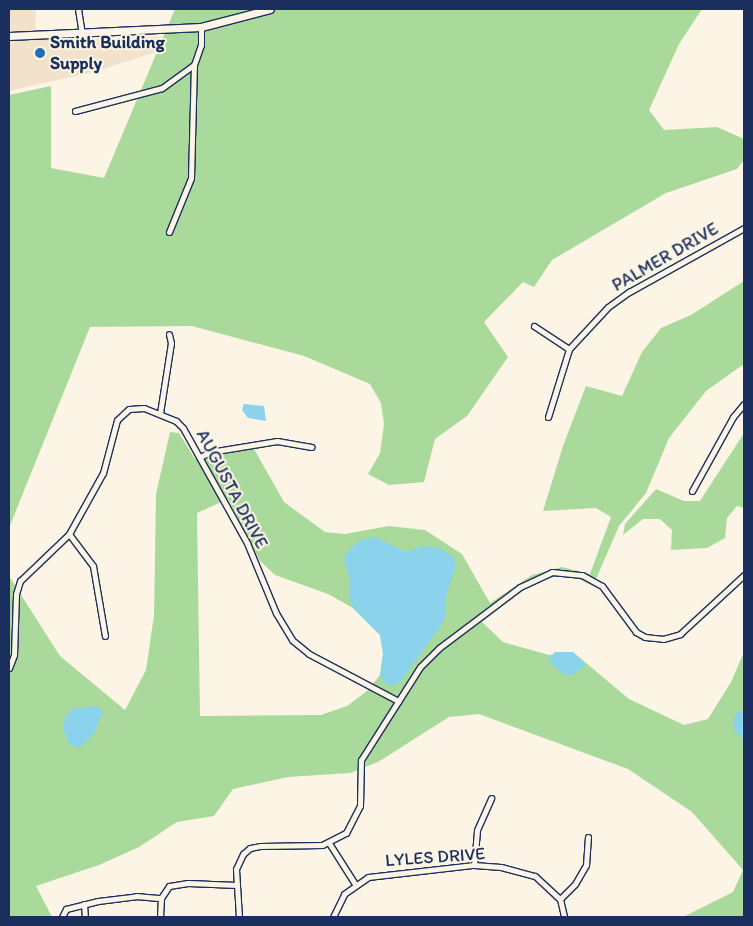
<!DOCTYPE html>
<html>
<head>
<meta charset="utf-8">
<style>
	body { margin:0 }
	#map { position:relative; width:753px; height:926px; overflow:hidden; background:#fcf5e5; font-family:Itim,sans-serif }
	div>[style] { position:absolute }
	.built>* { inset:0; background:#f3e2cb }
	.green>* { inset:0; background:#aada9b }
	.water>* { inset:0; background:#8bd2ec }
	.roads { filter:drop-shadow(1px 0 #1b2f5e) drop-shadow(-1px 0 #1b2f5e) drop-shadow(0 1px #1b2f5e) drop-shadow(0 -1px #1b2f5e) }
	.street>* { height:5px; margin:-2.5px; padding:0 2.5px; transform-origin:2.5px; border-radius:2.5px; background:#fcf5e5 }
	.secondary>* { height:7px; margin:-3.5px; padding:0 3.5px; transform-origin:3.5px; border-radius:3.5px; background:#fcf5e5 }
	.dots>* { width:14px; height:14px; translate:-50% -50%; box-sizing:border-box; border:2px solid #fcf5e5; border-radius:50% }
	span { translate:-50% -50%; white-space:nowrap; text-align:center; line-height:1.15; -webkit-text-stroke:4px #fcf5e5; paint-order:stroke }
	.poi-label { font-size:18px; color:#1b2f5e; font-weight:700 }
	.left { translate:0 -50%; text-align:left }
	.street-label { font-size:18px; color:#1b2f5e }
	.frame { position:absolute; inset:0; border:10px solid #1b2f5e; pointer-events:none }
</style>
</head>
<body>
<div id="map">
	<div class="built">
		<div style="clip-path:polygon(9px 9px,36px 9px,35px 40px,171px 36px,171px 47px,94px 72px,9px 91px)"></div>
	</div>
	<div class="green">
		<div style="clip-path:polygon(175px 9px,702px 9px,679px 44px,649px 110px,664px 130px,717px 127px,744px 139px,744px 160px,737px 169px,666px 193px,552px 260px,534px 287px,523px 282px,484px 322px,508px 357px,467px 416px,435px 439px,424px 482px,389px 485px,368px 474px,380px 453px,384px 424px,381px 403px,370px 384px,304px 356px,192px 326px,90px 327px,9px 528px,9px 95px,51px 86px,51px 168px,104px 178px)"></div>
		<div style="clip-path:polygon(evenodd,744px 281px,744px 364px,706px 391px,669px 438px,646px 493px,619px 526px,593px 586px,579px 579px,559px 575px,529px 586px,482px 622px,503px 642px,549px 655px,573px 652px,629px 699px,684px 725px,708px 719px,731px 682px,744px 652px,744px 917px,683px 917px,733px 892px,743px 870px,692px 812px,628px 769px,479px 714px,449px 717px,378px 762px,350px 773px,288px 777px,233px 789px,214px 816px,177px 822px,139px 847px,99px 865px,36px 886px,52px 917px,9px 917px,9px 576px,60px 656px,125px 710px,146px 670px,154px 615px,156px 494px,170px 432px,179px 433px,195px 459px,254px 449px,284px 502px,325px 532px,345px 534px,389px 526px,425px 530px,462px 554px,490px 603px,532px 575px,562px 567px,590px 574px,611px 517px,596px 508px,543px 511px,563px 446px,586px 386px,622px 396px,642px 352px,661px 328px,691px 315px,744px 281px,228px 499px,260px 561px,275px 575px,328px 594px,353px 608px,380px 635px,383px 654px,380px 675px,367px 691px,347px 706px,321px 715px,200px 716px,197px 513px,228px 499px)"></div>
		<div style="clip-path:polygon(744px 433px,744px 508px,737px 506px,727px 518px,725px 538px,707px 548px,671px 550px,672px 530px,660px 519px,643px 519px,623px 535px,625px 524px,656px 489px,684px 501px,700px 501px)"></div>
	</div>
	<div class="water">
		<div style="clip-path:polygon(244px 404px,264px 406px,266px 421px,248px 418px,242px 410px)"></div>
		<div style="clip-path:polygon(375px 537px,405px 552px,423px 546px,439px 548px,453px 557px,456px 564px,446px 597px,446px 615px,440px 627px,400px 682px,392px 686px,383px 682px,380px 675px,383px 654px,380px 635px,353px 608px,349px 597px,349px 576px,344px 560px,345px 554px,359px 541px)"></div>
		<div style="clip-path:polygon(555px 652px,573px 652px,586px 665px,573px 675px,563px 674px,548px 660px)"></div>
		<div style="clip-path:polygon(96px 706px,103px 712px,94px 734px,79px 748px,70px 745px,63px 729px,65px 717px,73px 709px)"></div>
		<div style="clip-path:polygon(737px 712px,744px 712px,744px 739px,735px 732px,733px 721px)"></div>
	</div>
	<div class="roads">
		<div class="street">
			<div style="left:78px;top:9px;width:24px;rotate:81deg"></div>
			<div style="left:75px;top:111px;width:90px;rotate:-14.8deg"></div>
			<div style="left:162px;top:88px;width:39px;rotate:-36deg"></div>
			<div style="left:169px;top:232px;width:58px;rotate:-67.8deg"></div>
			<div style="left:191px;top:178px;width:113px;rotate:-88.5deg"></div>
			<div style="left:194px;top:65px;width:21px;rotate:-71deg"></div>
			<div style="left:201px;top:45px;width:18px;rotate:-90deg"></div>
			<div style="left:534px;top:326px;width:42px;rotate:33.3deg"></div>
			<div style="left:160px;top:413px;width:71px;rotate:-81.1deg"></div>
			<div style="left:171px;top:343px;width:9px;rotate:-103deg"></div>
			<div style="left:548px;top:417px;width:71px;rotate:-72.8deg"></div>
			<div style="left:569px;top:349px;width:57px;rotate:-47.1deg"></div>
			<div style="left:608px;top:307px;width:26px;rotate:-36deg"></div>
			<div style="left:629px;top:292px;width:132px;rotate:-29.1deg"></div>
			<div style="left:200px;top:457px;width:11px;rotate:-27deg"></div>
			<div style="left:210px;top:452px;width:68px;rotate:-9.3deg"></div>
			<div style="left:277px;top:441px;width:35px;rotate:10deg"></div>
			<div style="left:692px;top:491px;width:85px;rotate:-61deg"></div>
			<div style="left:733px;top:417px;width:17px;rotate:-50deg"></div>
			<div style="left:69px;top:534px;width:40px;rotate:53deg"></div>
			<div style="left:93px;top:566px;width:71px;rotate:80.3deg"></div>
			<div style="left:9px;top:668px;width:14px;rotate:-69deg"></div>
			<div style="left:14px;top:655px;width:61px;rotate:-88.1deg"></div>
			<div style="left:16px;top:594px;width:14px;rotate:-73deg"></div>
			<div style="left:20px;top:581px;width:68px;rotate:-43.8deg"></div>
			<div style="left:69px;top:534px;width:70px;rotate:-60.9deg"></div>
			<div style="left:103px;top:473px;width:55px;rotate:-75.2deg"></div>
			<div style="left:117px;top:420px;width:16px;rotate:-43deg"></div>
			<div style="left:129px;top:409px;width:15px;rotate:-4deg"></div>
			<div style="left:144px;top:408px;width:35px;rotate:22deg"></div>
			<div style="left:176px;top:421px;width:10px;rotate:45deg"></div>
			<div style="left:183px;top:428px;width:132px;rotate:60.9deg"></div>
			<div style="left:247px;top:543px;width:76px;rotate:67.5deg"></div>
			<div style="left:276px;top:613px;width:31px;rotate:59deg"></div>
			<div style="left:292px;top:640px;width:22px;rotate:39deg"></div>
			<div style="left:309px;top:654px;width:101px;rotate:27.8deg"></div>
			<div style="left:329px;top:843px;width:49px;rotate:57.6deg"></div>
			<div style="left:474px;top:865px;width:35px;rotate:-85deg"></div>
			<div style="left:477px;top:830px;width:35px;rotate:-66deg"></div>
			<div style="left:560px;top:899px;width:21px;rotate:-45deg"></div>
			<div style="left:575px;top:884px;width:22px;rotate:-60deg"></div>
			<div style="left:586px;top:865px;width:28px;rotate:-86deg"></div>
			<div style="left:84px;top:904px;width:13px;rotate:86deg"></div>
			<div style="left:62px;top:917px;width:9px;rotate:-63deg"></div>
			<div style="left:66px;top:909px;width:33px;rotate:-14deg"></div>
			<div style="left:98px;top:901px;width:38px;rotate:-7deg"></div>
			<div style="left:136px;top:896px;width:25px;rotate:5deg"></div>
			<div style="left:160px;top:917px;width:19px;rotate:-87deg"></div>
			<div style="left:161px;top:898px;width:14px;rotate:-56deg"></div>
			<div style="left:169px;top:886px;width:19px;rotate:-9deg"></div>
			<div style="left:188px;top:883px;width:49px;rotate:2.3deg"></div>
			<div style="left:239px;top:917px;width:48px;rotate:-93.6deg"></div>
			<div style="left:236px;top:869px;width:17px;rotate:-65deg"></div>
			<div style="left:243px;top:854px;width:9px;rotate:-41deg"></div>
			<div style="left:250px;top:848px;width:10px;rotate:-11deg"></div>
			<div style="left:260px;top:846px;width:62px;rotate:-0.9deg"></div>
			<div style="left:322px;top:845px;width:27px;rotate:-27deg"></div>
			<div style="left:346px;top:833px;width:30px;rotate:-63deg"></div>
			<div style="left:360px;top:806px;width:46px;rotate:-88.8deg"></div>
			<div style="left:361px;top:760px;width:110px;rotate:-57.6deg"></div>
			<div style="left:420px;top:667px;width:27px;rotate:-45deg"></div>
			<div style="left:439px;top:648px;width:101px;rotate:-37deg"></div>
			<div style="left:520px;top:587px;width:35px;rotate:-25deg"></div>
			<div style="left:552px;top:572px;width:30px;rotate:6deg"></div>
			<div style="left:582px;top:575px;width:23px;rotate:29deg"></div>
			<div style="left:602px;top:586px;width:57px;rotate:53.5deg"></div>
			<div style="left:636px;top:632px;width:10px;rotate:29deg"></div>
			<div style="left:645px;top:637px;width:18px;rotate:6deg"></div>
			<div style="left:663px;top:639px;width:18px;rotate:-16deg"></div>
			<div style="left:680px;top:634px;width:87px;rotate:-42.7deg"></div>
			<div style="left:333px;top:917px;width:25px;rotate:-64deg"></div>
			<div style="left:344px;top:894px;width:29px;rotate:-35deg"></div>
			<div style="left:368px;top:877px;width:107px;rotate:-6.5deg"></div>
			<div style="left:474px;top:865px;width:27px;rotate:4deg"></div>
			<div style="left:501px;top:867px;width:35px;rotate:15deg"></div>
			<div style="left:535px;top:876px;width:34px;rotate:43deg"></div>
			<div style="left:560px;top:899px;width:18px;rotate:77deg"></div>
		</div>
		<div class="secondary">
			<div style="left:9px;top:36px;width:192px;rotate:-2.7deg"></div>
			<div style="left:201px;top:27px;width:71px;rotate:-14.6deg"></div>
		</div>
	</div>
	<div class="dots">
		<div style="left:40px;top:53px;background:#1f6fb2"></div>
	</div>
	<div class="poi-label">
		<span class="left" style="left:50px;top:53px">Smith Building<br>Supply</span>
	</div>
	<div class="street-label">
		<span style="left:665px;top:257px;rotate:-30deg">PALMER DRIVE</span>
		<span style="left:232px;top:489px;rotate:62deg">AUGUSTA DRIVE</span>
		<span style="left:435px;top:857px;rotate:-4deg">LYLES DRIVE</span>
	</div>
	<div class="frame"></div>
</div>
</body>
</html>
